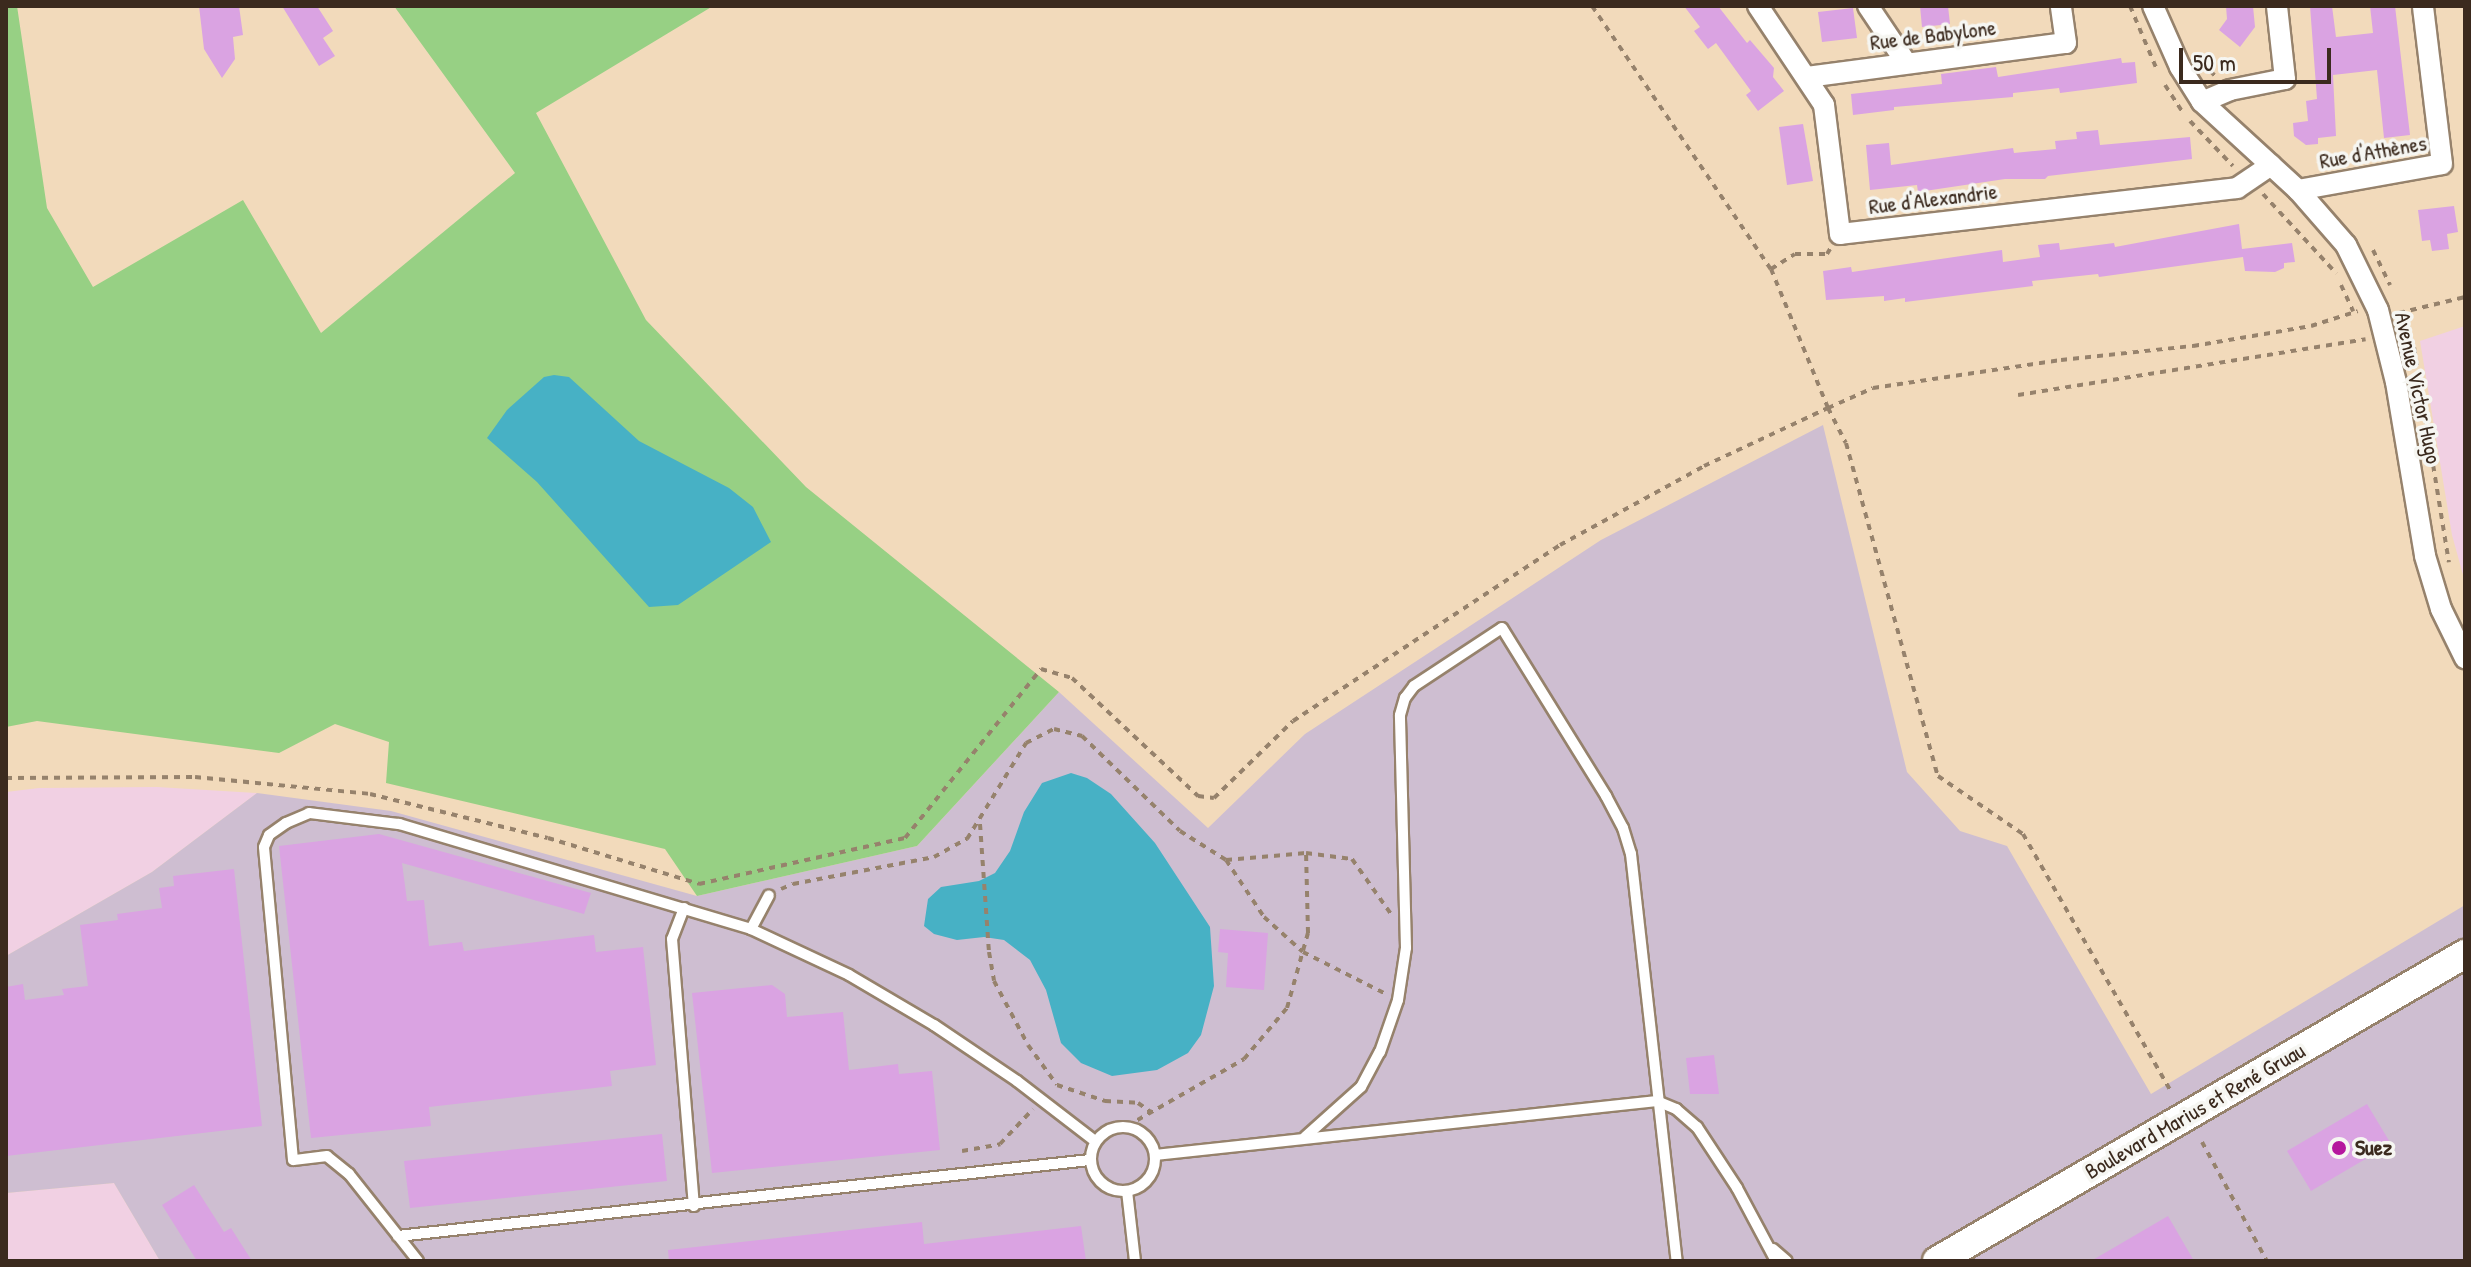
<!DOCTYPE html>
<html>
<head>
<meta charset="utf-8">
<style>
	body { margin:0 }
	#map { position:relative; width:2471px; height:1267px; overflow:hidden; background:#f2dabb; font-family:"Patrick Hand",sans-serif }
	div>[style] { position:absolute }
	.built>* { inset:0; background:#f1d0e3 }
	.industrial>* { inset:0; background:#cebed1 }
	.green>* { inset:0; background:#97d084 }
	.water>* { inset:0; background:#47b1c5 }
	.building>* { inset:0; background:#daa3e2 }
	.path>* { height:4px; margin-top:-2px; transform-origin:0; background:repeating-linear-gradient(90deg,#96826c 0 6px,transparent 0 12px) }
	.roads { filter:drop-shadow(2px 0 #96826c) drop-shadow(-2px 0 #96826c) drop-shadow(0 2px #96826c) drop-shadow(0 -2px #96826c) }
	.lane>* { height:10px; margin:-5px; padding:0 5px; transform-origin:5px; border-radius:5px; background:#fff }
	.lane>.ring { margin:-5px; padding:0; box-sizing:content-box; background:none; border:10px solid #fff; border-radius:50% }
	.street>* { height:20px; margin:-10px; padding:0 10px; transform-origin:10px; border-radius:10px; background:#fff }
	.secondary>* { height:28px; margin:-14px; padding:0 14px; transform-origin:14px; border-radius:14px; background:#fff }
	.dots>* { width:22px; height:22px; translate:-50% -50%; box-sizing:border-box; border:4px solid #f6f6f2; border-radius:50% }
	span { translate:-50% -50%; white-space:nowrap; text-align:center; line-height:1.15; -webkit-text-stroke:7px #f6f6f2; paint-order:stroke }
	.street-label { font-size:22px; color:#3b2a1e }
	.poi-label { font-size:22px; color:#3b2a1e; font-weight:700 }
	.left { translate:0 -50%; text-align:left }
	.frame { position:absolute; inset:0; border:8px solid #3b2a1e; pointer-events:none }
	.scale { position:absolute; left:2179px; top:48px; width:152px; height:36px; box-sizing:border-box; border:4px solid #3b2a1e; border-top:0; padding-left:10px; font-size:24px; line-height:28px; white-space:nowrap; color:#3b2a1e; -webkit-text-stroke:6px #f6f6f2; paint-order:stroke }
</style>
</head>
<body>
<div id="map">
	<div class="built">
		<div style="clip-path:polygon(2465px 326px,2465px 582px,2452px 535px,2420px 341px)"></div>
		<div style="clip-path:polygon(157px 787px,257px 793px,152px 872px,6px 956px,6px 792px,39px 788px)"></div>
		<div style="clip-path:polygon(114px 1183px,160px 1261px,6px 1261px,6px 1193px)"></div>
	</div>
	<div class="industrial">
		<div style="clip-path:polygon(1823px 425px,1907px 772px,1960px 831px,2007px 846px,2151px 1094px,2465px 905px,2465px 1261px,160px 1261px,114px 1183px,6px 1193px,6px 956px,152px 872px,257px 793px,391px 811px,697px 896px,917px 846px,1059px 692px,1208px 828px,1305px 734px,1601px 540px)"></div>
	</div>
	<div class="green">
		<div style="clip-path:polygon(6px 6px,17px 6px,47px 208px,93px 287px,243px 200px,321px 333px,515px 173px,394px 6px,713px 6px,536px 113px,646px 320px,806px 487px,1059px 692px,917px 846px,697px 896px,665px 849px,386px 783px,389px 742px,335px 724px,279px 753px,37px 721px,6px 727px)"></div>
	</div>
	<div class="water">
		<div style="clip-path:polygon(554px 375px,569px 377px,639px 441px,729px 488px,753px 507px,771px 542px,678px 605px,649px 607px,537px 482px,487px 438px,507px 410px,544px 377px)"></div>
		<div style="clip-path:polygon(1071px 773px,1087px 778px,1111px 794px,1155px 843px,1210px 927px,1214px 986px,1201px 1035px,1188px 1053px,1157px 1070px,1112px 1076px,1081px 1063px,1061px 1043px,1046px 990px,1030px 960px,1004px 940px,984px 937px,957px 940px,934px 934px,924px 926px,928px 899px,941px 887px,979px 881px,995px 873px,1010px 851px,1024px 812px,1042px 783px)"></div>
	</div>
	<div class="building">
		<div style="clip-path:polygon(199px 6px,239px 6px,243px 35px,233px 37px,235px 59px,222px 78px,204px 49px)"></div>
		<div style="clip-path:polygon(282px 6px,317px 6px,333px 31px,323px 38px,335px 56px,319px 66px)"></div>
		<div style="clip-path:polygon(1684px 6px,1718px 6px,1747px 43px,1750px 40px,1774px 68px,1773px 77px,1784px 91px,1758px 111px,1746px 95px,1751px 91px,1716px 43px,1708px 49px,1694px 31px,1700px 27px)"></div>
		<div style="clip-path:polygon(1920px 6px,1948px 6px,1950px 24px,1922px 27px)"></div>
		<div style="clip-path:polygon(2226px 6px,2253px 6px,2255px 27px,2240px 47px,2219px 30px,2227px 19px)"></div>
		<div style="clip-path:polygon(2310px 6px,2332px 6px,2336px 37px,2373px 33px,2370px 6px,2395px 6px,2410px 135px,2384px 138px,2377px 70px,2333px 75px,2336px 136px,2318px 138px,2318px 144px,2306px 145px,2294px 136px,2293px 123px,2308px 121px,2306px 101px,2317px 99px)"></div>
		<div style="clip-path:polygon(1853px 8px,1857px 38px,1822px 42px,1818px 12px)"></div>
		<div style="clip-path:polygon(2121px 58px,2122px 63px,2135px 62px,2137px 83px,2060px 93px,2059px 88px,2013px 93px,2013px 97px,1894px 107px,1894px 110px,1853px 115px,1851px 94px,1942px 84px,1941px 74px,1996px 67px,1998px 77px)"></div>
		<div style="clip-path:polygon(1803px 124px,1813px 181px,1787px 185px,1779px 127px)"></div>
		<div style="clip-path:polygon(2098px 130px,2100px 145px,2190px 137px,2192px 159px,2048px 176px,2045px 179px,2005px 179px,1918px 192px,1917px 185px,1870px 190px,1866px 145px,1889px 143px,1891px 165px,2013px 148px,2014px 153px,2056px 149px,2055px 141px,2077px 139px,2076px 132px)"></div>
		<div style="clip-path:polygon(2454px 206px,2458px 232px,2447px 234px,2449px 249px,2432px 251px,2430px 240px,2422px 241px,2418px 210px)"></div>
		<div style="clip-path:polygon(2239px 224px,2242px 249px,2292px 243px,2295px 262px,2284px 263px,2284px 268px,2275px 272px,2245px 271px,2243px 257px,2099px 277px,2098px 274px,2032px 281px,2033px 286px,1905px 302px,1905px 298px,1884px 301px,1884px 296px,1826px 300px,1823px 271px,1851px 267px,1852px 272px,2002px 250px,2003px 262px,2040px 257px,2038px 245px,2059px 243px,2060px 250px,2114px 243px,2115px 247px)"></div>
		<div style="clip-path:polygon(379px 834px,591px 893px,584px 914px,402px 863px,407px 901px,424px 900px,429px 946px,462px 942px,464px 951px,594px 935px,596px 952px,643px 947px,656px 1065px,610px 1071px,612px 1086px,429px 1107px,431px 1126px,311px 1138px,279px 846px)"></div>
		<div style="clip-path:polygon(234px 869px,262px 1126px,6px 1156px,6px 987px,23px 984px,25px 1000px,64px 995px,62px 989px,88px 986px,80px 925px,118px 920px,117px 914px,162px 908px,159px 888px,174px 886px,173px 876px)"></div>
		<div style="clip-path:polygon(1220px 929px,1268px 933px,1264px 990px,1226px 987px,1228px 953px,1218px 952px)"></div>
		<div style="clip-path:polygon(772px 985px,785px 994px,787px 1017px,843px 1012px,849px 1070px,898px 1064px,899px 1074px,932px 1071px,940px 1150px,712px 1173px,692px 993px)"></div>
		<div style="clip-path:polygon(1714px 1055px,1719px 1094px,1690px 1094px,1686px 1058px)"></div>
		<div style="clip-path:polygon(2367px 1104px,2391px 1144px,2311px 1191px,2287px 1151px)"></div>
		<div style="clip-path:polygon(662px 1134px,667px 1181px,410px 1208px,404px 1161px)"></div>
		<div style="clip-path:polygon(194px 1185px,224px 1232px,231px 1228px,252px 1261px,197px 1261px,162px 1205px)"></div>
		<div style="clip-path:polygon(2168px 1216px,2194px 1261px,2091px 1261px)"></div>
		<div style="clip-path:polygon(922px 1222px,924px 1244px,1081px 1226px,1086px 1261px,669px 1261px,668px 1250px)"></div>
	</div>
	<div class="path">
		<div style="left:1592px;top:6px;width:318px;rotate:55.8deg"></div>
		<div style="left:1771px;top:269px;width:150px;rotate:67.7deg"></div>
		<div style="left:1828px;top:408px;width:49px;rotate:-24deg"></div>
		<div style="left:1873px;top:388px;width:190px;rotate:-8.5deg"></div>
		<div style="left:2061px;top:360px;width:133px;rotate:-6.1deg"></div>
		<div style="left:2193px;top:346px;width:120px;rotate:-9.6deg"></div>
		<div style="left:2311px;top:326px;width:49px;rotate:-17.7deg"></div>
		<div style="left:2130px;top:6px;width:69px;rotate:67.1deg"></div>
		<div style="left:2202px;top:62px;width:19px;rotate:47deg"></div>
		<div style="left:2165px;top:85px;width:31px;rotate:57deg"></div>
		<div style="left:2190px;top:121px;width:62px;rotate:46.3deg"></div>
		<div style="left:2263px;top:194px;width:108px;rotate:47.3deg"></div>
		<div style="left:2373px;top:250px;width:39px;rotate:64deg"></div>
		<div style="left:1771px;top:269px;width:28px;rotate:-32deg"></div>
		<div style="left:1795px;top:254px;width:32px"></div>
		<div style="left:1827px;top:254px;width:6px;rotate:-59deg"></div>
		<div style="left:2341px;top:285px;width:29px;rotate:65deg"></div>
		<div style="left:2399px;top:313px;width:68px;rotate:-13.6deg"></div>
		<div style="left:2402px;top:316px;width:33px;rotate:69deg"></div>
		<div style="left:2414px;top:347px;width:218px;rotate:80.8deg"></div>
		<div style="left:2018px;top:395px;width:352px;rotate:-9.1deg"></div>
		<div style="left:6px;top:778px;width:189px;rotate:-0.3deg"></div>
		<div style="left:195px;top:777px;width:176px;rotate:5.5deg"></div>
		<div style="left:370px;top:794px;width:183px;rotate:13.9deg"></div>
		<div style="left:548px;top:838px;width:158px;rotate:16.9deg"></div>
		<div style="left:699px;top:884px;width:211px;rotate:-12.6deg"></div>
		<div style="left:905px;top:838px;width:217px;rotate:-51.2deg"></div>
		<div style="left:1041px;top:669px;width:32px;rotate:16deg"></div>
		<div style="left:1072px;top:678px;width:173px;rotate:43.1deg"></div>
		<div style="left:1198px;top:796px;width:16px;rotate:7deg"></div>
		<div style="left:1214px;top:798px;width:110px;rotate:-44.3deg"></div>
		<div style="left:1293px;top:721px;width:320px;rotate:-33.4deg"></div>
		<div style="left:1560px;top:545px;width:164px;rotate:-28.7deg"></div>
		<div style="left:1704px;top:466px;width:137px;rotate:-25.1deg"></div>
		<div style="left:1828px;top:408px;width:39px;rotate:63deg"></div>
		<div style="left:1846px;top:443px;width:345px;rotate:74.6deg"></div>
		<div style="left:1938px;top:776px;width:103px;rotate:34.3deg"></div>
		<div style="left:2023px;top:834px;width:297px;rotate:60.1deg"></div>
		<div style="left:980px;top:824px;width:128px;rotate:86deg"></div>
		<div style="left:989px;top:952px;width:29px;rotate:80deg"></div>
		<div style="left:994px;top:981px;width:72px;rotate:62deg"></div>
		<div style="left:1028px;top:1045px;width:49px;rotate:54.1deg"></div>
		<div style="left:1057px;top:1085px;width:51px;rotate:18.4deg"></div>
		<div style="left:1105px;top:1101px;width:33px;rotate:3deg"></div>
		<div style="left:1138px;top:1103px;width:16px;rotate:35deg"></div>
		<div style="left:1226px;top:860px;width:69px;rotate:56.3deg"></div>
		<div style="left:1264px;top:917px;width:52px;rotate:41.9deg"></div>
		<div style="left:1303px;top:952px;width:93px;rotate:26.8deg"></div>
		<div style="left:781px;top:889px;width:13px;rotate:-23deg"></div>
		<div style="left:793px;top:884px;width:144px;rotate:-10.8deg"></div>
		<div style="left:934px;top:857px;width:38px;rotate:-29deg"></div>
		<div style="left:967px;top:839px;width:113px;rotate:-58.4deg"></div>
		<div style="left:1026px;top:743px;width:31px;rotate:-27deg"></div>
		<div style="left:1054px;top:729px;width:29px;rotate:14deg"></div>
		<div style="left:1082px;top:736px;width:136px;rotate:44.1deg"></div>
		<div style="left:1180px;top:831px;width:54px;rotate:32.2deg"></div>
		<div style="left:1226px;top:860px;width:80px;rotate:-5deg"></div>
		<div style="left:1306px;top:853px;width:46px;rotate:7.4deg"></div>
		<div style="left:1352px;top:859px;width:67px;rotate:54.7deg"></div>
		<div style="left:1127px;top:1126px;width:135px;rotate:-29.8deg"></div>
		<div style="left:1244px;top:1059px;width:67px;rotate:-49.9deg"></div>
		<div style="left:1287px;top:1008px;width:78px;rotate:-74.4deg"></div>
		<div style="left:1308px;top:933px;width:80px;rotate:-91.4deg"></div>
		<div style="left:2202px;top:1142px;width:136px;rotate:61.4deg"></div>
		<div style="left:962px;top:1151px;width:39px;rotate:-10deg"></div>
		<div style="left:1000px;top:1144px;width:48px;rotate:-46.7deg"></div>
	</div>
	<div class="roads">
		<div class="lane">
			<div style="left:684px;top:908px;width:33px;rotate:111deg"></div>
			<div style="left:672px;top:939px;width:268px;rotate:85.3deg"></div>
			<div style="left:751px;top:929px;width:38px;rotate:-62deg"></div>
			<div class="ring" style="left:1091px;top:1127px;width:54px;height:54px"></div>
			<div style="left:1305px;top:1137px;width:75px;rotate:-41.8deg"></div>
			<div style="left:1361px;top:1087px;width:40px;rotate:-62deg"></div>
			<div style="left:1380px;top:1052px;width:55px;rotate:-70.9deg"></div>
			<div style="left:1398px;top:1000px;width:53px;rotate:-81.3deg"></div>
			<div style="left:1406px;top:948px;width:233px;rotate:-91.5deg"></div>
			<div style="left:1400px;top:715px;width:18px;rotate:-74deg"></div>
			<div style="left:1405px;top:698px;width:15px;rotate:-53deg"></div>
			<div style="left:1414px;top:686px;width:105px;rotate:-33.4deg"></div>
			<div style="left:1502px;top:628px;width:198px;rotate:58.2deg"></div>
			<div style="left:1606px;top:796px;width:36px;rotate:62deg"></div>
			<div style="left:1623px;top:828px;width:27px;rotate:73deg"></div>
			<div style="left:1631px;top:854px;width:410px;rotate:83.6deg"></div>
			<div style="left:1155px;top:1155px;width:505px;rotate:-6.14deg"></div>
			<div style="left:1657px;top:1101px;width:21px;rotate:23deg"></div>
			<div style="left:1676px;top:1109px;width:28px;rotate:41deg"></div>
			<div style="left:1697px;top:1127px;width:73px;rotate:56.7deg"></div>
			<div style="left:1737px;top:1188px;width:83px;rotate:61.9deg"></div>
			<div style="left:1127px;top:1191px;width:70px;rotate:83.5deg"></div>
			<div style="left:398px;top:1236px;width:696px;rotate:-6.27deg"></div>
			<div style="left:1773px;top:1249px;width:18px;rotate:41deg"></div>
			<div style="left:418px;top:1261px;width:111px;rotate:-128.4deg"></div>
			<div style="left:349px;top:1174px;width:28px;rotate:-141deg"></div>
			<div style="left:327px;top:1156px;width:34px;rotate:173deg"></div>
			<div style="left:293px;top:1160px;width:314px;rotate:-95.3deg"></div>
			<div style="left:264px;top:847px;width:13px;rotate:-67deg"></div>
			<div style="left:269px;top:835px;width:21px;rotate:-35deg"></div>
			<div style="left:286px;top:823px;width:25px;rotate:-23deg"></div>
			<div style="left:309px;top:813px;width:91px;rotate:7deg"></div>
			<div style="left:399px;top:824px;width:367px;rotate:16.6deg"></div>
			<div style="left:751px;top:929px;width:108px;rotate:25.1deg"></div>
			<div style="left:849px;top:975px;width:99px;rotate:30.5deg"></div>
			<div style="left:934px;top:1025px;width:100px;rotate:34deg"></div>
			<div style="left:1017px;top:1081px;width:98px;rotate:37.6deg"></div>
		</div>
		<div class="street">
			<div style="left:1758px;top:6px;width:119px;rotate:56.3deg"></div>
			<div style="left:1824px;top:105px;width:130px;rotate:82.9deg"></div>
			<div style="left:1840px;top:234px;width:400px;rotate:-6.6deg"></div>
			<div style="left:2237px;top:188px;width:41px;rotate:-34.1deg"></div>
			<div style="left:1868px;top:6px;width:66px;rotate:56.1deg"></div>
			<div style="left:2153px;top:6px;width:67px;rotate:66.1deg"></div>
			<div style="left:2180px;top:67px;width:41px;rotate:57.8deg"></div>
			<div style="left:2202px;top:102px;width:130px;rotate:42.5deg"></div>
			<div style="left:2298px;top:190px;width:73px;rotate:48.9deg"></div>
			<div style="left:2346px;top:245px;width:72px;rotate:63.8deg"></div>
			<div style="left:2378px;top:310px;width:74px;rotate:76deg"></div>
			<div style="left:2396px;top:382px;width:176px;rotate:80.5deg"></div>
			<div style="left:2425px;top:556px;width:55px;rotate:73.2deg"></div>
			<div style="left:2441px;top:609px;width:55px;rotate:63.9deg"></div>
			<div style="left:1807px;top:77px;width:261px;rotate:-7.5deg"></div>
			<div style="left:2066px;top:43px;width:37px;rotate:-98deg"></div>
			<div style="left:2202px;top:102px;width:30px;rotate:-23deg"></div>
			<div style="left:2230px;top:90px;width:56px;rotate:-11.3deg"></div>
			<div style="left:2285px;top:79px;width:73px;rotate:-96.3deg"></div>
			<div style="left:2298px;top:190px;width:146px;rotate:-10.2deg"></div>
			<div style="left:2442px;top:164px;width:159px;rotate:-96.9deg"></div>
		</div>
		<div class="secondary">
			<div style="left:1937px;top:1261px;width:611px;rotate:-30.18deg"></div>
		</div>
	</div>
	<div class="dots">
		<div style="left:2339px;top:1148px;background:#b5179e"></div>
	</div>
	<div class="street-label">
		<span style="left:1933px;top:35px;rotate:-7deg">Rue de Babylone</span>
		<span style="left:2373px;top:152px;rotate:-10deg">Rue d'Athènes</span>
		<span style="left:1933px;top:199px;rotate:-7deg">Rue d'Alexandrie</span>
		<span style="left:2418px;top:388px;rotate:78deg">Avenue Victor Hugo</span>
		<span style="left:2195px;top:1111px;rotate:-30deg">Boulevard Marius et René Gruau</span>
	</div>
	<div class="poi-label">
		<span class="left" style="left:2355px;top:1148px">Suez</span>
	</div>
	<div class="frame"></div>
	<div class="scale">50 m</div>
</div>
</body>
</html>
